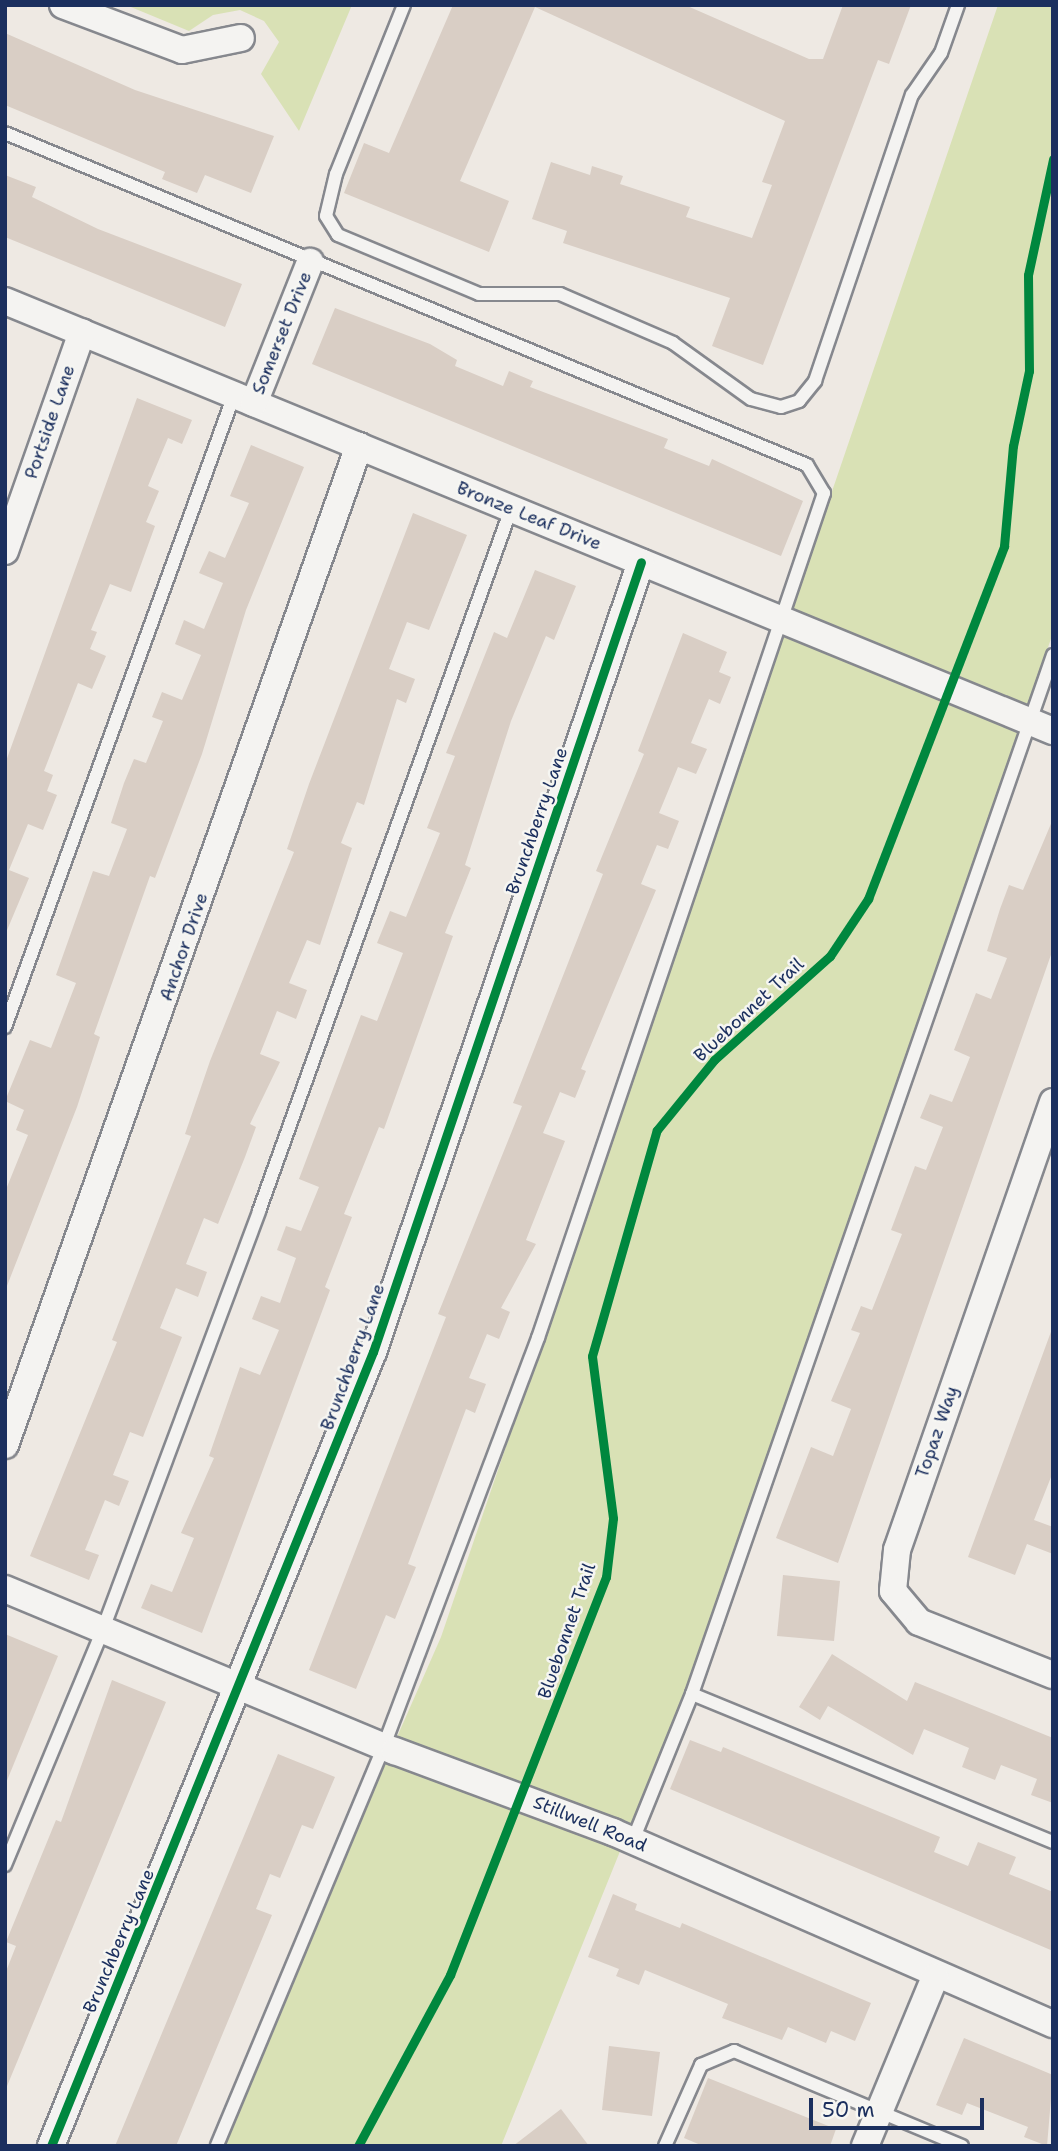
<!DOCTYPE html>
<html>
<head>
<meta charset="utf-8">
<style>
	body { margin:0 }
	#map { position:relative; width:1058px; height:2151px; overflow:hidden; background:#eee9e3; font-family:"Shantell Sans",sans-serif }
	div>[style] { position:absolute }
	.green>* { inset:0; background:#d9e1b5 }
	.building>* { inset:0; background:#d9cec5 }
	.roads { filter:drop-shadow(2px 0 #86888e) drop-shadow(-2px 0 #86888e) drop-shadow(0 2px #86888e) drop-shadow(0 -2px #86888e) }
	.service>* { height:12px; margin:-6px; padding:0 6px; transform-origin:6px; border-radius:6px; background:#f4f3f1 }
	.minor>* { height:26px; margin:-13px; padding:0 13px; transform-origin:13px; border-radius:13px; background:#f4f3f1 }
	.cycleway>* { height:9px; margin:-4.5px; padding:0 4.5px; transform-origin:4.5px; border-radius:4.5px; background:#00873e }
	span { translate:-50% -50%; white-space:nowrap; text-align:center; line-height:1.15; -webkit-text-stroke:5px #f6f6f2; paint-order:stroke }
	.street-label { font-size:18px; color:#1b2f5e }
	.frame { position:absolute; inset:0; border:7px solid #1b2f5e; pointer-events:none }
	.scale { position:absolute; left:809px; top:2098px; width:175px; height:32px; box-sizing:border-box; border:4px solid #1b2f5e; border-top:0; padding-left:9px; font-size:21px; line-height:24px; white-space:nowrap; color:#1b2f5e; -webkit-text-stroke:5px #f6f6f2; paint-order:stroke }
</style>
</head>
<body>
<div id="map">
	<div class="green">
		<div style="clip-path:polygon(126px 5px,352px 5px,299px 131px,261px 74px,279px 42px,264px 21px,240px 10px,213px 15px,189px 31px)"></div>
		<div style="clip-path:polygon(998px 5px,1053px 5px,1053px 633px,688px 1683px,501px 2146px,217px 2146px,441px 1637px)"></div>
	</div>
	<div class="building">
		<div style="clip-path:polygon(453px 5px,685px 5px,809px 59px,823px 59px,843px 5px,911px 5px,889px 64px,878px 60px,763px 365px,712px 346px,730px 298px,563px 243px,567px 231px,532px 219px,551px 162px,590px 175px,592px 166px,623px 176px,620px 184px,690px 207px,686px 217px,752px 238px,772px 185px,762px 182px,785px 121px,535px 7px,460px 181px,509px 201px,489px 252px,344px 193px,364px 143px,389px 153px)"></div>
		<div style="clip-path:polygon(5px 33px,135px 90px,274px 136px,251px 193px,205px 175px,197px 193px,162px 179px,165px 172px,5px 105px)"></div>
		<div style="clip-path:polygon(5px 175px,36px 187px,32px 197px,98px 229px,242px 284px,225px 327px,5px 237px)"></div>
		<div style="clip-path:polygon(335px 308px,430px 344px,457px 360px,455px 366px,503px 386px,509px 371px,533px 381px,530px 387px,668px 439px,664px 448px,709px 466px,712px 459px,803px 501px,781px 556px,312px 364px)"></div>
		<div style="clip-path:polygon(137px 398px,192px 420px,182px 444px,168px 438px,148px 486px,159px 491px,146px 522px,155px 526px,131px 592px,110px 584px,91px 630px,97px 632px,90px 649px,106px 656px,92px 689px,78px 683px,44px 771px,53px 775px,47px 791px,57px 795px,43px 830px,28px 824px,9px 870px,29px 878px,5px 935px,5px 764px)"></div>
		<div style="clip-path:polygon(251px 445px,304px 467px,246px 610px,202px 754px,155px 878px,150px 876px,94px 1034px,100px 1037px,77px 1107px,5px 1291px,5px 1192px,28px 1135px,16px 1130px,24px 1110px,5px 1101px,30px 1040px,51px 1048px,76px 983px,56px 975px,93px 871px,109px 876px,127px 829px,111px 823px,124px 783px,134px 759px,146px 763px,163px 721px,152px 717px,162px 692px,182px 700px,201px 655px,175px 644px,184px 620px,204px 629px,223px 583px,199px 573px,209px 551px,225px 558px,249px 503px,230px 496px)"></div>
		<div style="clip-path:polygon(413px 513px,467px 535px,429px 630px,407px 622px,389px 669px,415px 679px,406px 703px,397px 699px,364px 805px,357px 802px,341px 843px,352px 848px,320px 945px,307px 940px,289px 983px,307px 990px,296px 1019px,277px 1011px,260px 1054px,280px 1062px,250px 1124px,256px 1127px,245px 1157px,218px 1224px,204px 1218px,186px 1264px,207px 1272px,198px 1297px,176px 1288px,160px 1328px,182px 1337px,143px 1437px,130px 1432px,113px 1475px,129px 1481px,119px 1506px,105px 1500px,85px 1550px,99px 1555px,89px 1580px,30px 1556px,117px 1342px,112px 1340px,191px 1136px,185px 1134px,210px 1061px,294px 852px,287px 849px,309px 784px)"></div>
		<div style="clip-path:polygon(535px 570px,576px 586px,554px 640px,546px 636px,511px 721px,465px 865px,471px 868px,445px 933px,453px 936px,384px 1129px,379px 1127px,344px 1214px,352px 1217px,325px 1287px,330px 1290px,202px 1633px,141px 1608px,151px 1584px,172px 1592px,194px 1538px,181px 1533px,214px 1458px,209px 1456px,240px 1367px,260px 1375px,279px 1330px,252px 1319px,261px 1296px,280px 1303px,296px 1258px,277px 1250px,286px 1226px,301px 1231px,319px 1187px,299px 1179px,361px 1015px,377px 1021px,403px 953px,377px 943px,390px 911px,406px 917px,440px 833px,427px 828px,455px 756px,446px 753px,494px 632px,507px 638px)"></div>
		<div style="clip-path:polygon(683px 633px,727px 652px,719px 672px,731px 677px,720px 704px,709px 699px,691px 743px,707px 749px,696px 774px,678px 767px,659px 813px,679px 821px,668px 849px,657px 845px,641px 884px,656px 890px,581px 1069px,586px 1071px,575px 1098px,560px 1092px,543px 1133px,565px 1141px,526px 1240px,536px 1244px,501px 1308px,510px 1312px,499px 1339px,487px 1334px,469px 1378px,486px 1384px,475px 1413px,466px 1409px,408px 1564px,416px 1567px,395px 1619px,386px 1615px,356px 1689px,309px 1670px,446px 1317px,438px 1314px,522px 1106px,513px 1103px,603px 874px,596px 871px,644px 754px,638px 751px)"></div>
		<div style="clip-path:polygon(1053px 819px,1053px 949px,838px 1563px,776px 1538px,811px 1447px,833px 1456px,851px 1409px,831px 1401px,860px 1333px,851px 1330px,861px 1306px,872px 1310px,902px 1234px,891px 1230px,915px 1166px,926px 1170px,943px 1127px,920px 1118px,930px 1094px,952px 1102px,970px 1057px,954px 1050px,976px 993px,991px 999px,1007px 958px,987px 951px,1000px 909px,1009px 885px,1023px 890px)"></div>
		<div style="clip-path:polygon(1052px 1329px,1053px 1472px,1034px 1520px,1053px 1527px,1053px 1554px,1027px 1544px,1015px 1575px,968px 1557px)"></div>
		<div style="clip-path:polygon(783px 1575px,840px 1581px,834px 1641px,777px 1636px)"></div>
		<div style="clip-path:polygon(5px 1634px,58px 1656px,6px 1783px,5px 1783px)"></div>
		<div style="clip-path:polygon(832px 1654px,907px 1701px,915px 1682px,1053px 1738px,1053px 1803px,1031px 1795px,1037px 1779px,1001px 1765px,995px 1780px,962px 1767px,969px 1748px,924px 1729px,913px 1755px,828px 1706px,820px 1720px,799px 1707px)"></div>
		<div style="clip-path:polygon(112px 1680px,166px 1702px,5px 2091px,5px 1974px,16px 1946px,6px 1942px,56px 1820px,61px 1822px)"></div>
		<div style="clip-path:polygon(690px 1740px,721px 1752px,723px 1747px,940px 1837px,934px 1852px,968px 1866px,978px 1842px,1016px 1857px,1009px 1874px,1053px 1892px,1053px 1951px,670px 1789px)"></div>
		<div style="clip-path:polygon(278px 1754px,335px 1777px,313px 1829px,302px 1825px,280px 1878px,270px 1874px,256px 1909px,272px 1915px,176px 2146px,115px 2146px)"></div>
		<div style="clip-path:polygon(613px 1894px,637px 1904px,635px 1910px,680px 1928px,682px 1923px,871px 2003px,855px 2041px,831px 2031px,826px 2043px,788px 2027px,782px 2040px,722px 2018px,728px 2004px,645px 1970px,639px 1985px,616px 1976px,619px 1969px,588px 1957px)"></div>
		<div style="clip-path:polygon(964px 2038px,1053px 2075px,1047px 2146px,1024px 2137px,1028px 2127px,967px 2103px,962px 2115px,936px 2105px)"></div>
		<div style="clip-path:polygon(609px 2046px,660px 2052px,652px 2116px,602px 2110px)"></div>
		<div style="clip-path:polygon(708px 2078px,836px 2129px,830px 2146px,703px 2146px,684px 2138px)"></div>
		<div style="clip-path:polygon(561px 2109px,589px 2146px,513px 2146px)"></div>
	</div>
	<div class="roads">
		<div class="service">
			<div style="left:404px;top:5px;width:182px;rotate:111.9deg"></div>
			<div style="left:336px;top:174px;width:43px;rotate:103.4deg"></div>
			<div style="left:326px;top:216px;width:22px;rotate:58deg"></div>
			<div style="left:338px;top:235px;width:153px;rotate:22.7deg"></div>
			<div style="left:479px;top:294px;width:81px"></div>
			<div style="left:560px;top:294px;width:123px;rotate:23.4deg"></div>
			<div style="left:673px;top:343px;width:96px;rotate:35.7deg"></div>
			<div style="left:751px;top:399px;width:31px;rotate:15deg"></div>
			<div style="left:781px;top:407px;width:19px;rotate:-18deg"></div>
			<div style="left:799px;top:401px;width:26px;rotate:-51deg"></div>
			<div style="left:815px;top:381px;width:302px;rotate:-71.3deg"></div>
			<div style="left:912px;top:95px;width:51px;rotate:-55.4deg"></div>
			<div style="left:941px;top:53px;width:51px;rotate:-70.5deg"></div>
			<div style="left:5px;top:133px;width:868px;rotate:22.49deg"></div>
			<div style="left:807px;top:465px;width:33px;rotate:59deg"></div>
			<div style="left:824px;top:493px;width:892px;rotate:108.7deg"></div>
			<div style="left:538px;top:1338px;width:436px;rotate:110.7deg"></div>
			<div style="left:384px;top:1746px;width:433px;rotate:112.7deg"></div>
			<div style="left:1053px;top:655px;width:1100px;rotate:109.16deg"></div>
			<div style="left:692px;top:1694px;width:390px;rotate:22.3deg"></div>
			<div style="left:5px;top:1027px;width:672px;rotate:-70.08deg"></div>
			<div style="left:633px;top:1840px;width:157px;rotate:-68deg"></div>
			<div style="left:5px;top:1865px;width:256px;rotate:-67.4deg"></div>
			<div style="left:103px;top:1629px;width:446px;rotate:-69.5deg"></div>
			<div style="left:259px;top:1211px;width:746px;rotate:-70.25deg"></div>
			<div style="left:665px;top:2146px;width:89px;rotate:-66deg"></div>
			<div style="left:701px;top:2065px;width:36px;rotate:-23deg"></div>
			<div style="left:734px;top:2051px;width:247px;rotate:22.6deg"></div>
		</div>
		<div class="minor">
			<div style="left:63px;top:5px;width:127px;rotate:20.7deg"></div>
			<div style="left:182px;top:50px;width:60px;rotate:-11.5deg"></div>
			<div style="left:5px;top:301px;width:1133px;rotate:22.31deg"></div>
			<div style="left:254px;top:403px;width:152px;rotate:-68.3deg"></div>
			<div style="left:5px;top:551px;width:232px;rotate:-70.6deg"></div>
			<div style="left:1053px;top:1102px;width:474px;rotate:109.2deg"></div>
			<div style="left:897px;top:1550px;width:41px;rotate:95.6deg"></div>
			<div style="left:893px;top:1591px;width:40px;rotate:50deg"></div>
			<div style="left:919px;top:1622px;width:144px;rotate:21.6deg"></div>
			<div style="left:5px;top:1445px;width:1060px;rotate:-70.49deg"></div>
			<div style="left:5px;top:1589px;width:422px;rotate:22.6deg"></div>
			<div style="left:395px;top:1751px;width:233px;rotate:20.4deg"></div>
			<div style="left:613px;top:1832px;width:480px;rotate:23.6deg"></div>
			<div style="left:51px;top:2146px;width:857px;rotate:-67.93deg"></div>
			<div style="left:373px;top:1352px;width:834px;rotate:-71.26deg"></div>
			<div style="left:865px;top:2146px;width:183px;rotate:-67.5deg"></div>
		</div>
	</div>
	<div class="cycleway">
		<div style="left:51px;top:2146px;width:857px;rotate:-67.93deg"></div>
		<div style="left:373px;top:1352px;width:834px;rotate:-71.26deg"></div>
		<div style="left:358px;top:2146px;width:194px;rotate:-61.7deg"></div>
		<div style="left:450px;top:1975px;width:427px;rotate:-68.6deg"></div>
		<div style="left:606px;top:1577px;width:59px;rotate:-83.2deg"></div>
		<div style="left:613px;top:1518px;width:163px;rotate:-97.4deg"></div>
		<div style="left:592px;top:1356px;width:235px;rotate:-74deg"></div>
		<div style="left:657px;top:1130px;width:90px;rotate:-50.8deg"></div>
		<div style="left:714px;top:1060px;width:156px;rotate:-41.9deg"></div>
		<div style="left:830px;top:956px;width:69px;rotate:-56.3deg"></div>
		<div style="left:868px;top:899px;width:378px;rotate:-68.9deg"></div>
		<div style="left:1004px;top:546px;width:100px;rotate:-84.9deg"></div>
		<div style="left:1013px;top:446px;width:77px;rotate:-78deg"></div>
		<div style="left:1029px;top:371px;width:96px;rotate:-90.6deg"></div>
		<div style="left:1028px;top:275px;width:119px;rotate:-77.8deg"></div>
	</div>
	<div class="street-label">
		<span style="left:282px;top:333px;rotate:-68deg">Somerset Drive</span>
		<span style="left:50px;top:422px;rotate:-71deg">Portside Lane</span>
		<span style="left:529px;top:516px;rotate:22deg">Bronze Leaf Drive</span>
		<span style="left:537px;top:821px;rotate:-71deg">Brunchberry Lane</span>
		<span style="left:184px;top:947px;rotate:-71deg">Anchor Drive</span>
		<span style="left:749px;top:1010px;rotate:-43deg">Bluebonnet Trail</span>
		<span style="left:353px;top:1357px;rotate:-70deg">Brunchberry Lane</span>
		<span style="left:937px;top:1432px;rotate:-71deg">Topaz Way</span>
		<span style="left:567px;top:1631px;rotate:-71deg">Bluebonnet Trail</span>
		<span style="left:590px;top:1824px;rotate:22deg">Stillwell Road</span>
		<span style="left:119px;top:1941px;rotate:-67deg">Brunchberry Lane</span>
	</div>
	<div class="frame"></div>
	<div class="scale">50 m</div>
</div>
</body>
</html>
